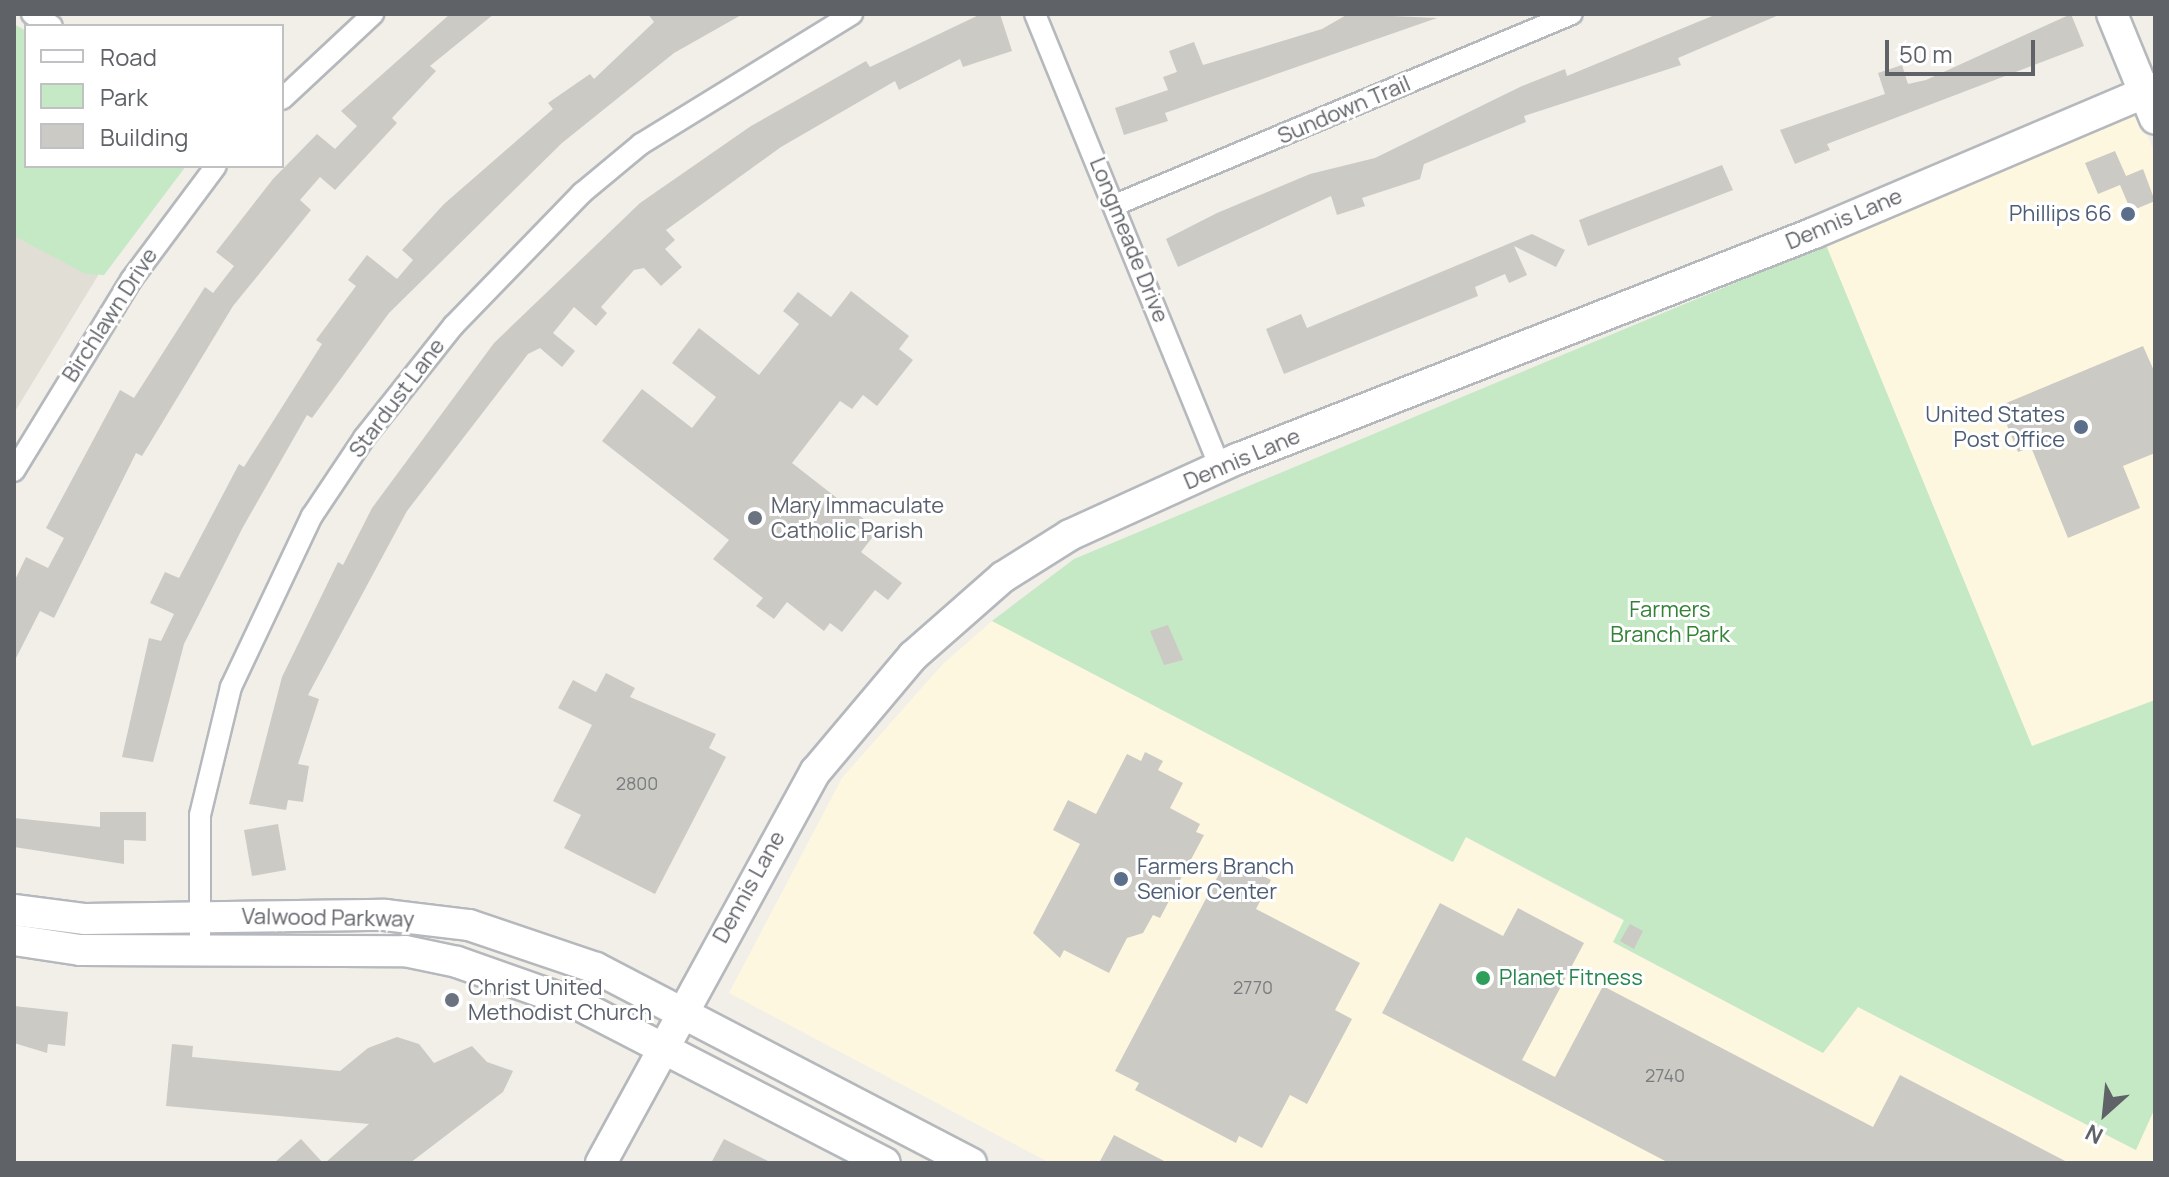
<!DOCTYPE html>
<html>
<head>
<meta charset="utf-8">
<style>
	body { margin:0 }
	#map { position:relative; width:2169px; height:1177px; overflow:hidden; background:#f1efe8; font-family:Manrope,sans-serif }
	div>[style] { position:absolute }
	.commercial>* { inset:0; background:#fef7e0 }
	.education>* { inset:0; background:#e1ded6 }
	.green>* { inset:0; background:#c5e8c5 }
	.building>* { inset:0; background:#cccac5 }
	.roads { filter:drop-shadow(2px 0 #b5b8bc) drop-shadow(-2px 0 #b5b8bc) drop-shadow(0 2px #b5b8bc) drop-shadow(0 -2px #b5b8bc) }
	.street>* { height:20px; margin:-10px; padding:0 10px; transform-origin:10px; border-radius:10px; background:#fff }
	.secondary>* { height:30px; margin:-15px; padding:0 15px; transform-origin:15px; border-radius:15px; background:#fff }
	.dots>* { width:22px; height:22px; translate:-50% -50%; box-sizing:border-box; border:4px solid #fff; border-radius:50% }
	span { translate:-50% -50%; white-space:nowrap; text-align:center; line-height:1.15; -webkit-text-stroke:6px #fff; paint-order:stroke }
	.number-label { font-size:18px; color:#7a7d7f }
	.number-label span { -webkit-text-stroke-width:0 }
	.street-label { font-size:22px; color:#5f6368 }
	.service-label { font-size:22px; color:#4e5e75 }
	.right { translate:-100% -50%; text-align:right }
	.left { translate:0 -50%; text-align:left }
	.worship-label { font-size:22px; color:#5b616d }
	.park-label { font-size:22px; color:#348238 }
	.leisure-label { font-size:22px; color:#27864d }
	.frame { position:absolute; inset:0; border:16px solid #5f6368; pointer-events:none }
	.legend { position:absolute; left:24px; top:24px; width:260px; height:144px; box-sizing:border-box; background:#fff; border:2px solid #bfc1c3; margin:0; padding:10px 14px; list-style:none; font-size:24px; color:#5f6368 }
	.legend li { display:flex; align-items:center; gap:16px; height:40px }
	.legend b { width:40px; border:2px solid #bfc1c3 }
	.north { position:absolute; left:2065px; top:1073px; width:80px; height:80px; -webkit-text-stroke:6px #fff; paint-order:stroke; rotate:207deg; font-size:22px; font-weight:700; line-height:32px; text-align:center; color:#5f6368 }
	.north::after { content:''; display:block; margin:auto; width:28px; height:36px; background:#5f6368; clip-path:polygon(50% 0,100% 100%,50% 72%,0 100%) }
	.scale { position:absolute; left:1885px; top:40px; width:150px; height:36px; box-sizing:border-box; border:4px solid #5f6368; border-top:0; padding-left:10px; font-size:24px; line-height:28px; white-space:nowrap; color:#5f6368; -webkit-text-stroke:6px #fff; paint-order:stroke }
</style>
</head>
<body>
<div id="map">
	<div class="commercial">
		<div style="clip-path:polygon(2138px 114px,2155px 154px,2155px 700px,2032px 747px,1826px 245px)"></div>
		<div style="clip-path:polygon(992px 621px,1452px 862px,1465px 837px,1624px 921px,1614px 943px,1823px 1053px,1858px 1007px,2135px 1150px,2155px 1108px,2155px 1163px,1050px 1163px,729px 993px,842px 778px,942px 665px)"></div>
	</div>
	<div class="education">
		<div style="clip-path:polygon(14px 224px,102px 269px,14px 413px)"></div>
	</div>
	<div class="green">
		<div style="clip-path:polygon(14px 24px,26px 31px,26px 166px,186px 166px,104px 275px,86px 274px,14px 236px)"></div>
		<div style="clip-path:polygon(1826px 245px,2032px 746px,2155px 700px,2155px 1108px,2136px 1150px,1858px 1007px,1823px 1053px,1613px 942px,1624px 920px,1466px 837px,1453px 862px,992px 621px,1074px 559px)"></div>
	</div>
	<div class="building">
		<div style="clip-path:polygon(450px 14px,494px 14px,430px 66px,436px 71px,392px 118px,397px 123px,335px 190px,320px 177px,300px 200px,311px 210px,233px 306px,142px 456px,136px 453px,54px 618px,40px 611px,14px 662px,14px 582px,26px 557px,48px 568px,64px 538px,46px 528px,120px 390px,134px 398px,205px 287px,213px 293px,234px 266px,216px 252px,273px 179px,317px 134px,335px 149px,357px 126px,341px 111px)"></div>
		<div style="clip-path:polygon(648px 14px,743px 14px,674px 53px,562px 143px,389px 313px,312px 418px,307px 415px,243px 527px,184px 644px,153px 762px,122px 757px,149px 638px,161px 641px,174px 614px,150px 603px,165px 572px,179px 578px,239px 464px,244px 467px,322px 344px,316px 340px,356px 286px,348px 280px,367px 255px,397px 279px,413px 260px,402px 250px,444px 204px,553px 109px,548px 103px,590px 74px,594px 79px,654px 22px)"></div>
		<div style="clip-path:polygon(981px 14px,1000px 14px,1012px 51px,963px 67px,960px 59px,899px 90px,895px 81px,781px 147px,666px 230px,675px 240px,665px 249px,682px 267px,661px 286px,644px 268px,634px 270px,601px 307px,607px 313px,596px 326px,574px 307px,553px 333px,575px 351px,562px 367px,540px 348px,528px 354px,407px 511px,308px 695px,319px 699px,298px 764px,309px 766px,303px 802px,288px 800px,286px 810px,249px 804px,282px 677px,338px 562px,343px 565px,372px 508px,494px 343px,640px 203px,751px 126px,866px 61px,870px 67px)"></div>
		<div style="clip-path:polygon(1348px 14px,1437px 18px,1165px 113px,1168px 121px,1124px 135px,1115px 108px,1168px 90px,1163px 77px,1177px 72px,1169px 51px,1194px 42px,1203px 65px,1322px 29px)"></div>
		<div style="clip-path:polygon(1717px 14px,1781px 14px,1678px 58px,1681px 65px,1524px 116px,1526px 122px,1424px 164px,1420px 179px,1362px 198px,1365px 206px,1337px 215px,1331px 196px,1178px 267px,1166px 239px,1217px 213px,1310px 174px,1375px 158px,1522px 86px,1565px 69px,1567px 76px)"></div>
		<div style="clip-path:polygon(2071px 14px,2084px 46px,1827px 144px,1830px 150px,1795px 164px,1780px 130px,1885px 94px,1878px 73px,1902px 65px,1908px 84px,1926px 80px)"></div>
		<div style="clip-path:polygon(2115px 151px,2126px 176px,2143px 169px,2155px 201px,2131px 211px,2120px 185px,2098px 194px,2085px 163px)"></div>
		<div style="clip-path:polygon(1722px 165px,1733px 190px,1588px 246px,1579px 220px)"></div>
		<div style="clip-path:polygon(1532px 234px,1565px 250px,1556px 267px,1514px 246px,1527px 275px,1509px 283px,1505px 274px,1475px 287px,1478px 296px,1284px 374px,1266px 329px,1301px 314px,1307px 328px)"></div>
		<div style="clip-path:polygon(851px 291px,909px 336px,899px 349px,913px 360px,877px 406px,863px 395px,852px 409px,840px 401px,792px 463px,878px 530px,861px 552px,902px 583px,888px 600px,875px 590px,842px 632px,830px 623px,824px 631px,787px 602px,774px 619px,756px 606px,763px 598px,713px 559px,729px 540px,602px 441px,642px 389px,692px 428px,716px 397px,672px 363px,699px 328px,759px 375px,799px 324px,783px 311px,798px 292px,831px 317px)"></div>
		<div style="clip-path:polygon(2143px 346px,2155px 373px,2155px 453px,2123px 466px,2140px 508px,2068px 538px,2031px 447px,2018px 452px,1999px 406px)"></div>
		<div style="clip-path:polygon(1168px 625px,1183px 660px,1164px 665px,1150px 631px)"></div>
		<div style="clip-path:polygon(606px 673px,635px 688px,630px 697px,716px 734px,709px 748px,726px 757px,655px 894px,564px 848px,581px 815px,553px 801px,592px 725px,558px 708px,573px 680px,596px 692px)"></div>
		<div style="clip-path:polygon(1145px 752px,1163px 761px,1158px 770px,1183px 783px,1170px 808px,1200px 824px,1196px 832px,1204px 835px,1160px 918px,1153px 915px,1143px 933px,1127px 938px,1109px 973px,1064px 950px,1060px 958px,1033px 933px,1080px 844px,1053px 830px,1068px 800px,1096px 814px,1127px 754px,1141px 761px)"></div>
		<div style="clip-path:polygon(100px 812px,146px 812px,146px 841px,124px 840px,124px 864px,14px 847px,14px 818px,100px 827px)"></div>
		<div style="clip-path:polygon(278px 824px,286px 870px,252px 876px,244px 830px)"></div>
		<div style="clip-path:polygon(1228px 857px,1271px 880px,1256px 909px,1360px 963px,1335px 1010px,1352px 1019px,1307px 1104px,1290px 1095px,1262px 1148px,1239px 1136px,1236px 1143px,1135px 1090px,1139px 1083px,1115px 1071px)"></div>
		<div style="clip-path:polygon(1440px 903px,1503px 936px,1518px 908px,1584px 943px,1522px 1060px,1555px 1077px,1603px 986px,1873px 1127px,1900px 1075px,2069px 1163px,1669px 1163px,1382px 1013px)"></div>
		<div style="clip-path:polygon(1630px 924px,1643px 931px,1634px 949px,1620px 941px)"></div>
		<div style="clip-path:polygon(14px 1006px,68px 1012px,65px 1046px,48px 1044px,47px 1053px,14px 1043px)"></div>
		<div style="clip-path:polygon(397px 1037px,419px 1044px,434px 1063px,472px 1046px,487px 1062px,513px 1071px,503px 1092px,410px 1163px,325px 1163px,369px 1124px,166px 1106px,172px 1044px,193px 1046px,192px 1057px,340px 1071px,368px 1048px)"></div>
		<div style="clip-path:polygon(1114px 1135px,1168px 1163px,1099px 1163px)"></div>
		<div style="clip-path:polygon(301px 1139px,323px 1163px,274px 1163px)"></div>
		<div style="clip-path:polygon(724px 1139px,772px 1163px,711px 1163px)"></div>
	</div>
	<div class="roads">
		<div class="street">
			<div style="left:32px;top:14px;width:23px;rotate:31deg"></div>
			<div style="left:1035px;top:14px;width:489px;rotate:67.8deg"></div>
			<div style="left:282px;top:99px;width:125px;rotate:-43deg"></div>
			<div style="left:1115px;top:205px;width:495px;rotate:-22.7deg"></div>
			<div style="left:14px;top:471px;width:224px;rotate:-58.5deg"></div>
			<div style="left:131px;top:280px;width:142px;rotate:-53.3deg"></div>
			<div style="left:200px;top:949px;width:134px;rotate:-90deg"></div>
			<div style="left:200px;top:815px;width:132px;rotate:-76.4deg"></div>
			<div style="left:231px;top:687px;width:189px;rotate:-64.7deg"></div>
			<div style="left:312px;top:516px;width:94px;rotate:-56.3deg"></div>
			<div style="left:364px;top:438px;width:144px;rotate:-51.5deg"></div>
			<div style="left:454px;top:325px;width:184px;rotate:-45.9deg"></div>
			<div style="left:582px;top:193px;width:77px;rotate:-39.7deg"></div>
			<div style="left:641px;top:144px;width:248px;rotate:-31.6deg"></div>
		</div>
		<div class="secondary">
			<div style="left:2112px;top:14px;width:113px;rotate:67.7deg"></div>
			<div style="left:14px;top:910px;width:72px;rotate:7.2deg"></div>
			<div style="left:85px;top:919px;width:300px;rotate:-0.8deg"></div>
			<div style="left:385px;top:915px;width:85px;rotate:6.8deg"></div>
			<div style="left:469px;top:925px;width:134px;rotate:18.7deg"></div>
			<div style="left:596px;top:968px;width:423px;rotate:27.5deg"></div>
			<div style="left:14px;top:940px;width:67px;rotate:8.6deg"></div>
			<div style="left:80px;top:950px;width:325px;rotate:0.2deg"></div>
			<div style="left:405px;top:951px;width:53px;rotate:11.9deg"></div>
			<div style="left:457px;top:962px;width:129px;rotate:19.4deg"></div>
			<div style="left:579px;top:1005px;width:344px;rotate:27.3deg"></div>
			<div style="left:601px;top:1163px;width:447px;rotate:-61.3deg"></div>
			<div style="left:816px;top:771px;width:150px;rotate:-49.9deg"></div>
			<div style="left:913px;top:656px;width:120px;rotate:-41.3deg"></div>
			<div style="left:1003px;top:577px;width:79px;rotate:-32.1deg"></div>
			<div style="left:1070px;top:535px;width:183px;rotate:-24.5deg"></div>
			<div style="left:1237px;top:459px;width:620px;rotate:-21.39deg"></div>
			<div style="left:1814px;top:233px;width:371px;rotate:-23deg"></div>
		</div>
	</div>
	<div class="dots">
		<div style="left:2128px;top:214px;background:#5c6f8a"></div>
		<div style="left:2081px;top:427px;background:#5c6f8a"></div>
		<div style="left:755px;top:518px;background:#6b7280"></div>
		<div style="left:1121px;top:879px;background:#5c6f8a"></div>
		<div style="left:1483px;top:978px;background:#2e9e5b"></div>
		<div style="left:452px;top:1000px;background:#6b7280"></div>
	</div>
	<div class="number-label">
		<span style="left:637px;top:783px">2800</span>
		<span style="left:1253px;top:987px">2770</span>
		<span style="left:1665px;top:1075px">2740</span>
	</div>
	<div class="street-label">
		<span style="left:1344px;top:110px;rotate:-23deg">Sundown Trail</span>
		<span style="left:1844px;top:219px;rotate:-23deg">Dennis Lane</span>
		<span style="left:1129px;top:240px;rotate:68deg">Longmeade Drive</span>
		<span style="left:110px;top:315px;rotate:-57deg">Birchlawn Drive</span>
		<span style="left:397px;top:398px;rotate:-53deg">Stardust Lane</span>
		<span style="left:1242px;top:459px;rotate:-23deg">Dennis Lane</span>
		<span style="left:749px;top:887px;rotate:-61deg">Dennis Lane</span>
		<span style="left:328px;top:918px;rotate:1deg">Valwood Parkway</span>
	</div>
	<div class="service-label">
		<span class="right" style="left:2112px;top:214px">Phillips 66</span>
		<span class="right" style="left:2065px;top:427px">United States<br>Post Office</span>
		<span class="left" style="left:1137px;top:879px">Farmers Branch<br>Senior Center</span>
	</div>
	<div class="worship-label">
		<span class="left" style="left:771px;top:518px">Mary Immaculate<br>Catholic Parish</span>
		<span class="left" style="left:468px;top:1000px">Christ United<br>Methodist Church</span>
	</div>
	<div class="park-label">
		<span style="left:1670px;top:622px">Farmers<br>Branch Park</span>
	</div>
	<div class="leisure-label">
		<span class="left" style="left:1499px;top:978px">Planet Fitness</span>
	</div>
	<div class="frame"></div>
	<ul class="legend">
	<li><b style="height:10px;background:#fff"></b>Road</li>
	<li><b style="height:22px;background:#c5e8c5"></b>Park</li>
	<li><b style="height:22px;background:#cccac5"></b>Building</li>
	</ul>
	<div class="north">N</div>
	<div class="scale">50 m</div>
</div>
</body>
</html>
